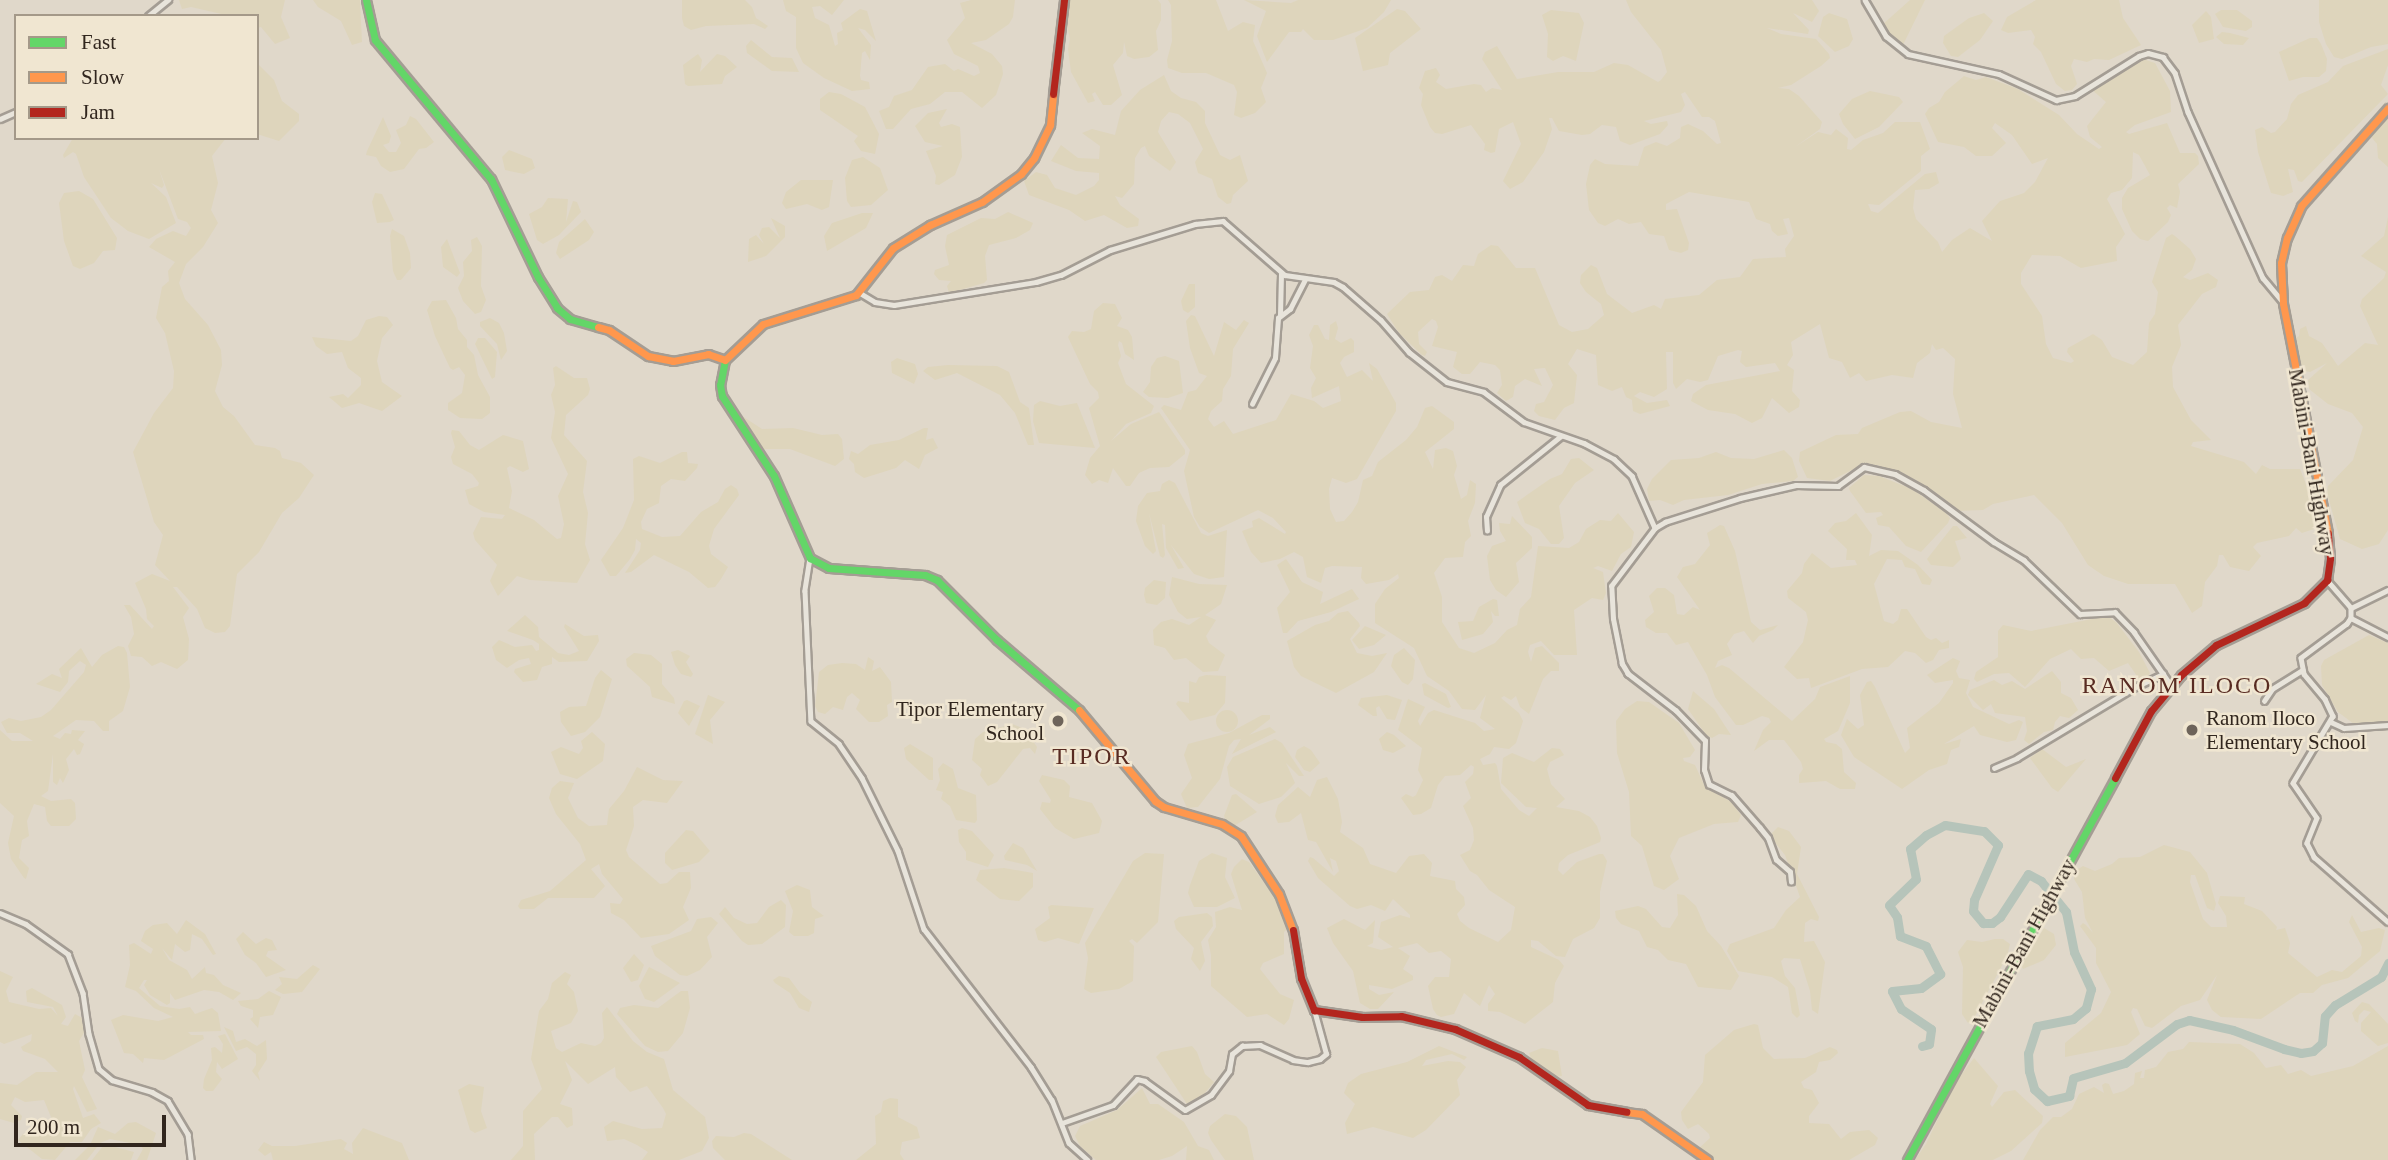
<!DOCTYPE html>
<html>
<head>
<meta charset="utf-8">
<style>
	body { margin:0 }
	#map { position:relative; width:2388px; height:1160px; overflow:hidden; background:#e0d8ca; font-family:Georgia,serif }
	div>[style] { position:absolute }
	.farmland>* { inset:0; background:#ded5bc }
	.round { border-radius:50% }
	.river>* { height:9px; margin:-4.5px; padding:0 4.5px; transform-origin:4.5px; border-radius:4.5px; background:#b6c4ba }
	.roads { filter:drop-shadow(2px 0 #a49d94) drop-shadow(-2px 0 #a49d94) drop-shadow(0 2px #a49d94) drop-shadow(0 -2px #a49d94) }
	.street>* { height:4.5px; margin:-2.25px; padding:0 2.25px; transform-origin:2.25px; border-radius:2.25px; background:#e8e4db }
	.fast>* { height:7px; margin:-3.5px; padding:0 3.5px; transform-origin:3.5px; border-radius:3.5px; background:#63d668 }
	.slow>* { height:7px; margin:-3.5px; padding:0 3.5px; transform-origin:3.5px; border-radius:3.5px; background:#ff974d }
	.jam>* { height:7px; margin:-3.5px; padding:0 3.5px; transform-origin:3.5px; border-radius:3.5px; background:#b3261e }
	.dots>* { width:19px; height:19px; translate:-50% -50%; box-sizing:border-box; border:4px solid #f0e6d1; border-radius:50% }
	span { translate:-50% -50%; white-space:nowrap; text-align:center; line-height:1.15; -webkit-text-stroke:5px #f0e6d1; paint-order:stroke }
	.street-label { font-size:21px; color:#31261e }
	.poi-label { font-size:21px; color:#31261e }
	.right { translate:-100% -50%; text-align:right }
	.left { translate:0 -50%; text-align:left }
	.quarter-label { font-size:24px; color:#582b22; letter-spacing:2px }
	.legend { position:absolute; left:14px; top:14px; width:245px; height:126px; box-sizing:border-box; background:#f0e6d1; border:2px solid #a49989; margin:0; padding:9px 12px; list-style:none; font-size:21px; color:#31261e }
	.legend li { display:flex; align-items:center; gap:14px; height:35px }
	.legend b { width:35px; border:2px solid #a49989 }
	.scale { position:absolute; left:14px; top:1115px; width:152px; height:32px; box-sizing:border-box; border:4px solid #31261e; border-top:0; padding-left:9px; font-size:21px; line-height:24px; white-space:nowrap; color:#31261e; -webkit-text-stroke:5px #f0e6d1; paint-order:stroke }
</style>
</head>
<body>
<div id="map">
	<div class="farmland">
		<div style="clip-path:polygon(179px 0,285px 0,281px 17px,290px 38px,275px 44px,261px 27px,257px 28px,257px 16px,230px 16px,191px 7px,182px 9px)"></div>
		<div style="clip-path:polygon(313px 0,360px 0,362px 42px,352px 45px,341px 21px,318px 7px)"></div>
		<div style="clip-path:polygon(682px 0,745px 0,752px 7px,756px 18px,768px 26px,765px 29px,754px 24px,706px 26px,691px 30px,684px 26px,682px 18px)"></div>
		<div style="clip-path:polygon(783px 0,844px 0,832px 15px,820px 6px,812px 7px,815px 18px,829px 25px,835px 46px,838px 44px,837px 33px,843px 30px,841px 23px,860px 9px,867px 11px,876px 41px,865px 30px,858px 28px,871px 45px,870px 60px,865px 51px,862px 53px,860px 76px,861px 80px,869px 82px,870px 89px,852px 91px,824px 78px,803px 63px,796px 48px,796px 17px,786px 11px)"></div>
		<div style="clip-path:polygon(971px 0,1015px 0,1013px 17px,1009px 24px,986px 40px,971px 43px,992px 54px,1002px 66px,1003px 74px,996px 95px,982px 108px,962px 92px,945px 92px,930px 104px,911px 109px,893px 129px,886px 129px,879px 111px,889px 107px,894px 96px,912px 90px,928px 67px,945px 64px,954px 71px,958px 69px,974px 76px,980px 73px,978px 66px,954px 54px,947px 40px,965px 18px,960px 3px)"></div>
		<div style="clip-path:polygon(1067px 0,1158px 0,1161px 4px,1161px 20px,1156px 31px,1158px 50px,1149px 57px,1134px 59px,1127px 56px,1124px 42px,1123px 53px,1113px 65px,1122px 95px,1111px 105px,1103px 105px,1095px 92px,1092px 94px,1095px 101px,1088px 103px,1071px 72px,1068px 49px,1070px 39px,1064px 13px)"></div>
		<div style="clip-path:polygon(1168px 0,1216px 0,1228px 31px,1243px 22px,1255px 25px,1253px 41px,1267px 73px,1261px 88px,1266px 102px,1255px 113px,1241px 118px,1234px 115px,1237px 92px,1234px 85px,1206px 73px,1182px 73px,1168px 68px,1167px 60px,1172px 41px,1171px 5px)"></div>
		<div style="clip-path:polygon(1244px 0,1291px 3px,1298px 0,1391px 0,1384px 12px,1367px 28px,1333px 40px,1314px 40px,1303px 29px,1301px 32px,1289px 32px,1267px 62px,1257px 36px,1266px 11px)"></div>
		<div style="clip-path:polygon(1626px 0,1812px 0,1819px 11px,1812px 22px,1793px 13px,1809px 30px,1808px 34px,1767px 28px,1781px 34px,1816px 39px,1829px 54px,1830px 58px,1821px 66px,1791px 85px,1778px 88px,1789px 89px,1799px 96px,1822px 122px,1820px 129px,1795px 147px,1818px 132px,1831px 135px,1836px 129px,1848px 138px,1847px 149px,1851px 150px,1863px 140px,1883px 133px,1895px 122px,1920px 122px,1930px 149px,1921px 156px,1921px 171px,1879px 205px,1868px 204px,1871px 211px,1878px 213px,1925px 174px,1936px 172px,1939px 183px,1929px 189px,1915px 190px,1913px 208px,1916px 219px,1938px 242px,1942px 252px,1952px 240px,1970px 228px,1992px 241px,1982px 221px,2000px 201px,2024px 193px,2035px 182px,2048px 158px,2032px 164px,2012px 135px,1995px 123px,1992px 128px,2006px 143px,1992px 156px,1976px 156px,1964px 147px,1938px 142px,1925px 114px,1929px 108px,1939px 102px,1945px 92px,1964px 76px,1976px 80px,1986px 77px,2018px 89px,2059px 115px,2077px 134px,2099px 149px,2102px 147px,2090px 137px,2087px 126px,2106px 102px,2090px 88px,2131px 61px,2143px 59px,2155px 63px,2170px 91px,2171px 112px,2135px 125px,2126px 132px,2129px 134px,2167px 123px,2180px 153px,2195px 153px,2198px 156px,2199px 164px,2178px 184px,2180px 192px,2177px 208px,2170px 205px,2167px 208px,2171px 215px,2168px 222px,2148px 241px,2140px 239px,2132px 231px,2122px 209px,2122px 198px,2128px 188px,2150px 175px,2139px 155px,2133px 152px,2132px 178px,2122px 190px,2111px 193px,2107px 199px,2125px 234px,2116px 247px,2117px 261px,2081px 268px,2060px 256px,2032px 255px,2021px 273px,2021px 284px,2042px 316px,2046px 344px,2053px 358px,2071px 363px,2074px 361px,2067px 352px,2068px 348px,2093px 334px,2102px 340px,2112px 357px,2133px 365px,2147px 352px,2149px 323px,2155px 314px,2158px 292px,2152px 282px,2166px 238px,2172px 234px,2175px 236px,2190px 249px,2196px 259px,2192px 270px,2183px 277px,2190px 280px,2208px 273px,2218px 280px,2216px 287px,2202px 294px,2178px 325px,2181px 345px,2172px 367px,2173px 387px,2191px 420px,2211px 440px,2193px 442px,2191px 446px,2244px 462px,2256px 474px,2262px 465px,2270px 469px,2300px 469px,2314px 504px,2314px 529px,2302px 533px,2296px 528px,2289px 536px,2257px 543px,2253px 547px,2261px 556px,2249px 571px,2230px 567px,2223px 555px,2219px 555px,2217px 566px,2205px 582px,2202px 606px,2192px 613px,2175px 584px,2128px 584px,2104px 576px,2088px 565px,2062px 523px,2034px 495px,1993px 504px,1983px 510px,1955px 511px,1916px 480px,1877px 465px,1860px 466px,1830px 481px,1807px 478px,1799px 461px,1800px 452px,1836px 435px,1858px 434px,1862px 428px,1900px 412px,1911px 411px,1931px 422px,1962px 428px,1953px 394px,1955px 359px,1943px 348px,1936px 350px,1932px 344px,1930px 353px,1917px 363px,1913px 378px,1892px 375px,1866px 381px,1859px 373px,1850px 378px,1842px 362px,1829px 358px,1820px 324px,1791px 342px,1793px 355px,1787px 365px,1794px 370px,1792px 391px,1800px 400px,1799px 407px,1789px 413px,1772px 398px,1762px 418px,1752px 423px,1735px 414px,1708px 410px,1691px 401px,1693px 394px,1706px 385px,1780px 371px,1775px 363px,1746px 367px,1740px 362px,1742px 351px,1738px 350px,1718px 356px,1708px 380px,1700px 382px,1687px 379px,1676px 389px,1673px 383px,1673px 352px,1666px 352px,1667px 389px,1654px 397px,1640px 392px,1634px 396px,1647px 403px,1667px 400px,1670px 406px,1640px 414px,1633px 411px,1632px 400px,1626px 397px,1622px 387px,1612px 391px,1598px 385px,1596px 355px,1577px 349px,1568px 364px,1577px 375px,1574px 403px,1564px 408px,1555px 420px,1539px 416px,1534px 411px,1536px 404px,1544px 402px,1553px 385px,1545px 368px,1534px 369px,1542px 386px,1525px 379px,1515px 386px,1513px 397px,1506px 401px,1497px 393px,1502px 385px,1500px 370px,1495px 365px,1480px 362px,1470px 374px,1462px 374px,1453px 367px,1457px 352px,1432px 346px,1438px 327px,1436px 321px,1432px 319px,1418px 332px,1419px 344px,1427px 352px,1425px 356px,1422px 355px,1399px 333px,1387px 314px,1410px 292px,1429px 290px,1435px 277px,1442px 275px,1452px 281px,1463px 265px,1474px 266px,1478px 254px,1491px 245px,1498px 246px,1516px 268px,1535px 268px,1559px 325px,1572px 332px,1588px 329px,1604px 315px,1601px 304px,1586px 292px,1580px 283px,1581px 275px,1591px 265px,1597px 268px,1607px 294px,1632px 313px,1654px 305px,1661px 309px,1665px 299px,1699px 295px,1717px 280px,1740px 277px,1753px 259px,1786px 257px,1785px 249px,1794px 236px,1789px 218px,1783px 219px,1788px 234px,1778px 236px,1772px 231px,1770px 224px,1756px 219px,1749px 202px,1689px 192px,1666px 204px,1666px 210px,1677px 209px,1689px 243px,1688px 250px,1681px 253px,1669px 250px,1664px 236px,1649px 234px,1641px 222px,1629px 224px,1618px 219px,1605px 226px,1598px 223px,1589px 210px,1586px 184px,1590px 165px,1595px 159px,1605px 164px,1638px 166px,1644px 147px,1656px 142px,1667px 146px,1680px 138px,1681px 127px,1688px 124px,1703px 131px,1717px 144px,1721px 143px,1715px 121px,1709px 117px,1702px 117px,1685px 92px,1681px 94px,1685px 105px,1681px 112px,1644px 121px,1651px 124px,1667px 121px,1668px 125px,1660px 134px,1630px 145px,1620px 141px,1616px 127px,1602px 125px,1590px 134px,1582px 135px,1559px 131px,1552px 118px,1549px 118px,1552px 129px,1544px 152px,1523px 182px,1510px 189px,1503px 181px,1521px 144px,1513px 122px,1499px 129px,1495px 152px,1491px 153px,1484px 150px,1485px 144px,1471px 125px,1442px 134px,1435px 133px,1430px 127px,1421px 105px,1423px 94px,1419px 88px,1425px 71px,1436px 68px,1440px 75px,1436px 82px,1446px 89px,1474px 84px,1481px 85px,1486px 92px,1492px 88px,1502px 90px,1482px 59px,1485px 52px,1497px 46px,1517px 79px,1558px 72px,1594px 72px,1614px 63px,1628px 65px,1658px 82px,1661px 80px,1667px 72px,1661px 50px,1631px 12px)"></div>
		<div style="clip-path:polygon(1910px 0,1925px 0,1902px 47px,1890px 38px,1882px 25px)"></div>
		<div style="clip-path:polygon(2036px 0,2119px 0,2123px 18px,2141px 45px,2109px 60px,2094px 59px,2087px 62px,2074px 59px,2071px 66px,2077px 84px,2072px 90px,2065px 91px,2056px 84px,2041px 52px,2033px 44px,2035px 37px,2031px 30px,2008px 33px,2001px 30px,2007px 17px)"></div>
		<div style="clip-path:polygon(2319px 0,2388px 0,2388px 44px,2371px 47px,2342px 59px,2334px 57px,2326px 44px,2319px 22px)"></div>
		<div style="clip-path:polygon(1397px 9px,1405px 11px,1421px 29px,1390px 53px,1388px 65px,1363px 71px,1355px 38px)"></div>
		<div style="clip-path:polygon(1551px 10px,1579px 13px,1584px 23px,1576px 61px,1563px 56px,1553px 61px,1547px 57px,1548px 34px,1542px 15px)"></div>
		<div style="clip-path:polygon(2221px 10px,2237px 10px,2252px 21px,2252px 27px,2246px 31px,2223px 27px,2215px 14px)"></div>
		<div style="clip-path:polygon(2206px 11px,2211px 17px,2214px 39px,2199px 43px,2192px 25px)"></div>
		<div style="clip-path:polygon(1829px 13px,1847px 19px,1853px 39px,1849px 46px,1835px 52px,1818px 36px,1823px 17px)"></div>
		<div style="clip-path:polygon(1984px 13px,1993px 21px,1980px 40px,1958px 57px,1951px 56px,1943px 43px,1944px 36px,1969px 18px)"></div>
		<div style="clip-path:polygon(2222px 32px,2230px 33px,2249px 38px,2243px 45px,2224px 44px,2216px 37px)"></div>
		<div style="clip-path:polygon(2310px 38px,2317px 38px,2321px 44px,2327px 59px,2326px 71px,2319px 77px,2303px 77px,2289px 81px,2279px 52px)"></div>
		<div style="clip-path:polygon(751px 40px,772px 57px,792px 58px,799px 72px,772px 71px,747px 53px,746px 46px)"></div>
		<div style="clip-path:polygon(2388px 49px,2388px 65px,2381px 85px,2388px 94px,2302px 182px,2298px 181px,2294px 170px,2288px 169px,2293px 192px,2283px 196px,2271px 193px,2258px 152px,2255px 130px,2262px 127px,2271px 133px,2275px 132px,2287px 119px,2291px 104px,2298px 95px,2328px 82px,2343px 66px)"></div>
		<div style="clip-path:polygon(698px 54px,702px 60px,700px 72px,717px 54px,725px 56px,737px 67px,725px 76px,722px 84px,688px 86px,685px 84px,683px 65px)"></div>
		<div style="clip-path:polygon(257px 63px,274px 80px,282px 101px,299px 114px,299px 121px,279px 141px,257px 134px)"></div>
		<div style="clip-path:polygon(1164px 75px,1171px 91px,1181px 98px,1196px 102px,1205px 111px,1205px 123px,1220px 155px,1230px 160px,1240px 155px,1248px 181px,1233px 195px,1231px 203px,1227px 204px,1218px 197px,1212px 179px,1198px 173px,1195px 162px,1203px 149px,1190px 123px,1178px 114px,1169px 112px,1161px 121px,1158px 132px,1176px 162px,1170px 171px,1149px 156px,1145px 146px,1141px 148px,1135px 158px,1134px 184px,1122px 198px,1115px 196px,1120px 205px,1139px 219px,1138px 226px,1127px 228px,1104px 215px,1085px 221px,1069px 210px,1029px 195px,1024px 181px,1036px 172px,1047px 175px,1055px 188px,1076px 195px,1094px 186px,1099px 180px,1099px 173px,1076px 171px,1051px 161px,1061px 145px,1078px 158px,1099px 159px,1100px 146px,1082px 133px,1092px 129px,1115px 135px,1121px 111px,1140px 90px)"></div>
		<div style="clip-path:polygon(1870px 91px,1899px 97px,1903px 102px,1879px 127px,1855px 139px,1843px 124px,1839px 114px,1852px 99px)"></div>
		<div style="clip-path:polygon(829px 92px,841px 94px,865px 107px,879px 134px,875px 154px,861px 151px,854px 141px,858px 136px,820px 110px,820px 99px)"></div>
		<div style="clip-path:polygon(947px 109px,939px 123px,941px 127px,952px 124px,960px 127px,962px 157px,955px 175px,939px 185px,935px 184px,936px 176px,926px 151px,943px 146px,925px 142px,915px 126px,928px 113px)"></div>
		<div style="clip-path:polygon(2388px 113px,2388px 167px,2378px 158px,2377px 144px,2368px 133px)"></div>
		<div style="clip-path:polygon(410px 116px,416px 119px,434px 142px,426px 148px,419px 149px,404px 169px,390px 172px,381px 166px,376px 157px,366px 155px,367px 151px,383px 117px,391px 136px,389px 143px,383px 145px,389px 152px,396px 152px,401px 143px,396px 130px,406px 125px)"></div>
		<div style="clip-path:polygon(73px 138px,226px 138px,212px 156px,218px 183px,211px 210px,218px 223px,203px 247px,186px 264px,179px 283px,185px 299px,208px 325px,221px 350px,222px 365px,215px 391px,223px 407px,234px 416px,255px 445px,275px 448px,280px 451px,282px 458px,301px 463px,314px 475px,299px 498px,282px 513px,259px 552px,237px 574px,230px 626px,225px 632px,215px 633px,205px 628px,197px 609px,177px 587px,173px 587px,189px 608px,183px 617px,189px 639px,188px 660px,177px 669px,161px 662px,152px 666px,142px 657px,131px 656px,128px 646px,134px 634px,131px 617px,124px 605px,130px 605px,152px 629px,154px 626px,147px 619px,146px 609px,135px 583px,152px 574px,170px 581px,155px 565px,163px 535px,154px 522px,133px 452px,154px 413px,173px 388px,174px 371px,165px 333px,156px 318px,162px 287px,169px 281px,168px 271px,175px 262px,149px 247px,156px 239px,173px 231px,186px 236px,191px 228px,187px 222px,178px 219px,159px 169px,164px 185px,162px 188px,151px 183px,166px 197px,176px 223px,149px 239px,128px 231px,111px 218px,84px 177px,76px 154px,73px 152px,64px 158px,63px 155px)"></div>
		<div style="clip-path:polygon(509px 150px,532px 159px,535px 168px,524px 174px,505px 170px,502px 157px)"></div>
		<div style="clip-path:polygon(863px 157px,880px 168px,888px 190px,871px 205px,851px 207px,847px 201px,845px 178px,852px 160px)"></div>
		<div style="clip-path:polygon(801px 180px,833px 180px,829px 207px,822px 210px,807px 204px,786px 209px,782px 203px,786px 192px)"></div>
		<div style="clip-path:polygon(79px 191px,93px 199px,117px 238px,115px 250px,103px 251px,94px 263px,80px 269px,73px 266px,64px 241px,59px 203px,64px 193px)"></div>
		<div style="clip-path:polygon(375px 193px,382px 194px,394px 220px,390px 222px,377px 223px,372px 202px)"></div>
		<div style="clip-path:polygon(548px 198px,568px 199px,566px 222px,573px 201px,577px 202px,581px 212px,559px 235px,543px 244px,537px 240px,529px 214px,542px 207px)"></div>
		<div style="clip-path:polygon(1008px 212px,1033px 223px,1030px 230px,1016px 238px,989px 245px,985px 256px,987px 280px,984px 283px,949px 293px,947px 286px,951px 281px,939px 280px,934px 274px,935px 270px,949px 265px,945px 246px,947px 235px,981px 218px,995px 219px)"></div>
		<div style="clip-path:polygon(862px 213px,873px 213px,866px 228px,827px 251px,824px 236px,832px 223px)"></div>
		<div style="clip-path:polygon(2388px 217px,2388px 530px,2379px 544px,2362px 549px,2340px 539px,2327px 493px,2328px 486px,2353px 460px,2363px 427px,2352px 413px,2328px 404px,2309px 389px,2308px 380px,2327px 363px,2310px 372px,2298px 370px,2293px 340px,2299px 336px,2300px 329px,2306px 326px,2309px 336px,2322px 343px,2338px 366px,2365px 343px,2378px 345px,2360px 306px,2362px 299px,2384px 278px,2386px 272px,2361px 256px,2384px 236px)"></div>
		<div style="clip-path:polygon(771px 218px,785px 226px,785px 237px,766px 256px,748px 262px,749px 239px,756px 235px,764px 244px,759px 235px,762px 228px,769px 227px,780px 238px)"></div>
		<div style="clip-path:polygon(585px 219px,594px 232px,589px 240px,560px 259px,556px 253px,559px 242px)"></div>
		<div style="clip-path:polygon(392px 229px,404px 236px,410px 253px,411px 268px,401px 280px,397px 280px,393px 271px,390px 236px)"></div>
		<div style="clip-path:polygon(477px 237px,482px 246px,481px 286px,486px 300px,481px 312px,475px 314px,463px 301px,458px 288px,464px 276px,463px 262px,472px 251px,471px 240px)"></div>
		<div style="clip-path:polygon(447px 239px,460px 273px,457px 277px,443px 267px,441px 247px)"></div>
		<div style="clip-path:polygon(1189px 284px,1195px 284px,1195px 307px,1188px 313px,1183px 310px,1181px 301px)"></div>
		<div style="clip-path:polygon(446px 300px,456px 318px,458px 329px,467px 340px,467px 347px,474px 355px,478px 375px,490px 397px,490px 413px,482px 419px,460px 418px,448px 410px,448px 403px,462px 393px,465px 375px,459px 367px,453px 370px,450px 368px,435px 336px,427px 310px,432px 301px)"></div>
		<div style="clip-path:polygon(1103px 303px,1115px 304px,1122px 318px,1117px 326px,1128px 330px,1132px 337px,1134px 360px,1125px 354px,1122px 343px,1119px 341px,1118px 345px,1121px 356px,1118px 363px,1126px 384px,1154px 406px,1151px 413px,1126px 424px,1111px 441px,1131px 424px,1159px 412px,1185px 450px,1185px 454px,1169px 467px,1150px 468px,1139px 473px,1130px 486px,1126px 486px,1113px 468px,1108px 483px,1099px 480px,1092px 484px,1085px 475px,1090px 458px,1100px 446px,1089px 408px,1099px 398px,1098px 392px,1090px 384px,1068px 337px,1072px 331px,1084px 332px,1091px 329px,1094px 311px)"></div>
		<div style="clip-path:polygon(1191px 315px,1195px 316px,1214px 356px,1224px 322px,1236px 330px,1244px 320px,1249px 323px,1233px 349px,1231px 376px,1223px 389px,1222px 401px,1211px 411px,1208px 419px,1214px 427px,1224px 421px,1233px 434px,1276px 420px,1291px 394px,1314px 401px,1323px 408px,1341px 401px,1339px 386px,1312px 398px,1311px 388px,1316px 378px,1310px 368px,1313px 346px,1309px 335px,1314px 325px,1318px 325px,1325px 339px,1329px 340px,1330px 325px,1336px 321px,1338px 328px,1335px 339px,1341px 343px,1351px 338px,1354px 341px,1354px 352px,1344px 357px,1340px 363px,1347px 377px,1362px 370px,1373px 381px,1369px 363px,1377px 369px,1396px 403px,1396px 411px,1357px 479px,1346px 483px,1332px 478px,1329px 489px,1330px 509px,1336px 522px,1344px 521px,1352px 512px,1358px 502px,1363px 480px,1372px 476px,1378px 462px,1406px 440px,1417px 427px,1425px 408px,1432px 406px,1454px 422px,1454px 429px,1425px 452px,1433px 469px,1435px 450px,1446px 448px,1453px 451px,1457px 466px,1454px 475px,1461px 499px,1467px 495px,1470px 480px,1476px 484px,1475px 503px,1468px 521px,1471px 536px,1465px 542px,1463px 557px,1445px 558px,1434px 573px,1442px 597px,1442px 622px,1459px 648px,1474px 653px,1495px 643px,1507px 630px,1517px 625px,1520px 609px,1531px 597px,1538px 546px,1569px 548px,1579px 542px,1586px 529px,1600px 520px,1611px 521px,1618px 513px,1634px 532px,1631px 547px,1621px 554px,1612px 571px,1598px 566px,1593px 568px,1603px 572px,1606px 593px,1603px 600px,1592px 598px,1574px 610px,1577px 655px,1554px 655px,1541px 641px,1530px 645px,1528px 652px,1531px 662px,1535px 648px,1542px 646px,1559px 663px,1559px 671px,1551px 671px,1543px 679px,1529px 714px,1520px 707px,1516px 696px,1511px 700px,1504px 696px,1501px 698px,1519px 713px,1523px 721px,1516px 743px,1509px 749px,1494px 747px,1490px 754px,1480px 759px,1483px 765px,1495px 763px,1497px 766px,1501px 789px,1519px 810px,1529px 816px,1537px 808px,1526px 807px,1501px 783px,1503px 758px,1512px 753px,1534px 762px,1552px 748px,1560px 749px,1564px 755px,1550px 762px,1547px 769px,1551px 784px,1565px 799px,1556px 807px,1579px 811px,1590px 817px,1597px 826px,1601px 838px,1600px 842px,1568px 855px,1559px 863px,1558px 870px,1563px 875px,1577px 862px,1599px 854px,1603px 854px,1607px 861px,1600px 892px,1600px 918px,1594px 928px,1573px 939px,1565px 957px,1556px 956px,1538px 941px,1531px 940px,1531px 947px,1559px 960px,1564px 966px,1555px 983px,1553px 1002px,1525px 1024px,1500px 1012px,1488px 1011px,1488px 1004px,1495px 994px,1489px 985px,1480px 1006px,1464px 993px,1454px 1014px,1441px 1017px,1437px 1015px,1433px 1009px,1428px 986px,1435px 977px,1449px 977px,1451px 959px,1441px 951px,1429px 953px,1417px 943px,1398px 948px,1410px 956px,1403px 969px,1413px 976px,1413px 980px,1392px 989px,1369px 985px,1369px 989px,1379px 995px,1394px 992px,1378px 1009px,1370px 1009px,1360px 1003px,1353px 971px,1333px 943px,1327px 928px,1344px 919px,1365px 930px,1375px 920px,1373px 943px,1367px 946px,1381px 950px,1393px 947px,1378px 937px,1381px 922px,1400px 915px,1410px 918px,1410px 915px,1393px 899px,1385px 911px,1371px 905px,1357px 909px,1350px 906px,1318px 878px,1308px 861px,1310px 857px,1313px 858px,1334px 876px,1339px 871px,1336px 861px,1330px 858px,1333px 872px,1316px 842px,1308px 840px,1301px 813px,1289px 822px,1278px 823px,1275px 816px,1278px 805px,1298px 787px,1310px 797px,1317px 780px,1327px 777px,1338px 799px,1342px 822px,1340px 832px,1363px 848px,1370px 864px,1396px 873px,1409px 856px,1424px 854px,1432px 863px,1430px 876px,1455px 881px,1456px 889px,1464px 897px,1465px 905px,1457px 914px,1460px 921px,1469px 928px,1498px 942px,1511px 930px,1515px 907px,1489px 890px,1477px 875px,1470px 871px,1460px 855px,1470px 850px,1474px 840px,1473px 828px,1463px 806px,1471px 798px,1465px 782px,1473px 774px,1474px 767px,1471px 765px,1460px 775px,1445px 776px,1438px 785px,1431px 808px,1421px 814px,1413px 815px,1401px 798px,1406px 794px,1413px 797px,1416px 795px,1423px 780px,1418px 770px,1422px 748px,1398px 730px,1408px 699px,1425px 707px,1418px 721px,1420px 726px,1428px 713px,1434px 710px,1475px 723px,1484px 731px,1495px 729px,1480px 718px,1486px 695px,1475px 710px,1462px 709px,1449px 691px,1427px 676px,1414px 648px,1375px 623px,1375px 604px,1385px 589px,1399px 578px,1398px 574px,1389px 580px,1366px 584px,1361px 578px,1362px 567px,1332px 566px,1325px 568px,1321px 583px,1307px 577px,1303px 557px,1294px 552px,1280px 559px,1261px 563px,1251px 552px,1242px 531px,1253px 527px,1252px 521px,1259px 518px,1285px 534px,1286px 532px,1273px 518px,1258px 510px,1209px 533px,1200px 527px,1194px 517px,1184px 471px,1190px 450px,1161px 408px,1164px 405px,1181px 410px,1188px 392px,1196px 390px,1207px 376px,1199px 373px,1190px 348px,1186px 321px)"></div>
		<div style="clip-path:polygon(379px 316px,387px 317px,393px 325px,382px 338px,377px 361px,382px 382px,402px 396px,382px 411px,359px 403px,342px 408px,329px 397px,343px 394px,348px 398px,361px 385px,361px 378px,348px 368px,342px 352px,327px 354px,316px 346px,312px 337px,351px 341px,358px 336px,366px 320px)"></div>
		<div style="clip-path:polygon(490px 318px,499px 323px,504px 333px,507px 351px,501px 360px,497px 344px,480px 326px,480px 322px)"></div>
		<div style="clip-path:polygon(478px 338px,485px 338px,497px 352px,495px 377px,492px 379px,475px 344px)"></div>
		<div style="clip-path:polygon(1165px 356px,1179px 361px,1183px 393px,1168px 398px,1149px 397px,1143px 392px,1150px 382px,1151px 367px,1157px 358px)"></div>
		<div style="clip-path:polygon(897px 358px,915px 364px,918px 374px,914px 384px,892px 373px,891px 362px)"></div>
		<div style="clip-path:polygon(948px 365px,997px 366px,1009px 372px,1020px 402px,1029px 408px,1034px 445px,1028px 445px,1015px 413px,1000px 395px,957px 373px,935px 380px,923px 371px,928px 367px)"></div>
		<div style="clip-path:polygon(556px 366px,574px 378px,587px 378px,590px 389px,588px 395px,566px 415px,564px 435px,587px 461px,583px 492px,588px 513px,585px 544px,590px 560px,577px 583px,530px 580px,517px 576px,498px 596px,490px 581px,497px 565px,475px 540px,473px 533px,481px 517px,502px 519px,505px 515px,484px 512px,469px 504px,465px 490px,478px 486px,479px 483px,472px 474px,453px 464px,451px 457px,455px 447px,451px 433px,452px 430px,459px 431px,470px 445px,479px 450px,503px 435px,523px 441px,529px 469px,523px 472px,510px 466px,507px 468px,512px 491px,509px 508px,534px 520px,557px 539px,561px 538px,564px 524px,558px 496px,568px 474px,551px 438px,555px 412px,551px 395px,555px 385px,553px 368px)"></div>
		<div style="clip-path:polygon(1040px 401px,1060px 406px,1077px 403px,1095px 448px,1039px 443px,1033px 421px,1034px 405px)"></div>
		<div style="clip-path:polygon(739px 414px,762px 429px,793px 428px,822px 435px,838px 434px,842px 439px,844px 459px,835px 466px,790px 449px,764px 449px,736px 417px)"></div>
		<div style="clip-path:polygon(924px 428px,928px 428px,926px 440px,933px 438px,938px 448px,925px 455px,919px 469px,905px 460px,896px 468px,864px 478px,855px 472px,854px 464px,849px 459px,851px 451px,858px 454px,870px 445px,899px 440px)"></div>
		<div style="clip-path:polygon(1784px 450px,1792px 458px,1798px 477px,1793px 481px,1762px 484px,1728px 495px,1684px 500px,1673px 505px,1660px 500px,1649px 501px,1647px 489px,1652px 479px,1671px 460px,1699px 458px,1716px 452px,1731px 458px,1754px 459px)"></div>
		<div style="clip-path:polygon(682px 452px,687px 452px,688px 463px,698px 464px,697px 468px,685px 481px,671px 479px,661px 486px,659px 503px,647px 509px,641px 522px,642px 529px,662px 537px,680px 536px,701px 512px,718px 502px,725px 489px,731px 485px,737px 489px,739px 495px,714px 529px,709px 546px,711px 554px,728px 567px,721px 579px,715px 587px,708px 588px,689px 572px,654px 555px,631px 572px,625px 573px,640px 550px,641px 543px,636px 539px,635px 550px,630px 559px,616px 576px,610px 576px,601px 560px,623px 528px,634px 500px,633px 459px,639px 456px,660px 463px)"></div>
		<div style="clip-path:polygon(1579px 458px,1594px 470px,1575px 483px,1559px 506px,1564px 538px,1559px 544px,1551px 544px,1539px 529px,1525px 523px,1517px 502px,1550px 479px,1562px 474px,1571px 459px)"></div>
		<div style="clip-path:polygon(1864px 475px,1879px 476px,1912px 489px,1945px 512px,1950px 518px,1948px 523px,1921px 552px,1906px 546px,1889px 527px,1878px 525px,1876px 518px,1883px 515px,1881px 512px,1866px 513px,1850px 491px,1849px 488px)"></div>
		<div style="clip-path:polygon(1169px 480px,1175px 483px,1201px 533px,1208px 536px,1227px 530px,1224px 577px,1209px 579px,1194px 574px,1171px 545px,1184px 568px,1178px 569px,1166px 548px,1165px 525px,1162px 524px,1165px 555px,1163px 558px,1160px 556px,1149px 513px,1156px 551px,1153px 554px,1145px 546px,1136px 521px,1138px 506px,1147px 493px,1160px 491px,1162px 484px)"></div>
		<div style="clip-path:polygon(1856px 513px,1872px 535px,1869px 556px,1881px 550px,1898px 551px,1918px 565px,1932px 580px,1930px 585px,1922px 584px,1915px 569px,1905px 567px,1902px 560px,1887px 559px,1874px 584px,1884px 621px,1893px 624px,1898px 620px,1901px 609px,1907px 609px,1926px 637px,1931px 640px,1936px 638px,1942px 643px,1949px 640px,1949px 648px,1939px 650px,1933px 660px,1926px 663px,1915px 653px,1905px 651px,1888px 667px,1862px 669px,1811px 688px,1809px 678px,1797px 679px,1784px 667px,1803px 642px,1808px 620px,1806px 612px,1788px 598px,1787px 591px,1802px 573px,1804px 564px,1812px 553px,1831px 568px,1857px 565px,1855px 560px,1846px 560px,1847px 549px,1828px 531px,1835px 523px,1846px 521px)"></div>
		<div style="clip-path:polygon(1512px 516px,1532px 537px,1532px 548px,1516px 563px,1519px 582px,1506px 597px,1496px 590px,1490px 580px,1487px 556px,1492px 546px,1506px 541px,1500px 531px,1499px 523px,1510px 524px)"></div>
		<div style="clip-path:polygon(1720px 525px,1724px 526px,1735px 551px,1751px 622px,1760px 630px,1778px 625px,1773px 630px,1759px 636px,1753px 643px,1744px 631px,1734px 634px,1727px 644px,1732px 655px,1718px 661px,1715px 668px,1722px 665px,1729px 668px,1792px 721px,1815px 699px,1820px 687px,1850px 676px,1850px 703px,1838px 731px,1824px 739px,1826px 742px,1836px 744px,1842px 749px,1844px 772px,1856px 783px,1855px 789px,1840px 789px,1826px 781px,1799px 783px,1799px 775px,1803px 769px,1801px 762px,1784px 740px,1769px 740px,1754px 751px,1763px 730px,1771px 722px,1769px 718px,1762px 716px,1743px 725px,1736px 725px,1715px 697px,1707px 675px,1688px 642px,1676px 645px,1667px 633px,1656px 633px,1646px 627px,1645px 620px,1654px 612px,1649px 596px,1657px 588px,1665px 588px,1674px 595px,1677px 614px,1684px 615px,1693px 607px,1700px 610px,1677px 577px,1683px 567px,1695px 564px,1710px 545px,1707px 533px)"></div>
		<div style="clip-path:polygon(1953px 526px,1957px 526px,1967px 538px,1955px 541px,1961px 559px,1953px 567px,1931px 565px,1927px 559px)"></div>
		<div style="clip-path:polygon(1286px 559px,1302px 582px,1323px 592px,1320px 604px,1352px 589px,1359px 599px,1331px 612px,1298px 621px,1287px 633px,1283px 633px,1277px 608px,1290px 592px,1277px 565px)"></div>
		<div style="clip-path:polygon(1172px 577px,1199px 584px,1227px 585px,1221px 604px,1205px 615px,1216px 620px,1206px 636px,1209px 643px,1225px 655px,1218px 671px,1203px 672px,1186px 658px,1174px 660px,1165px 648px,1154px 645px,1153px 630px,1161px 622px,1172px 619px,1189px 625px,1201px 617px,1187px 619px,1178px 612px,1169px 595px)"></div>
		<div style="clip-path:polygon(1154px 580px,1166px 582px,1165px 598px,1157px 605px,1146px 603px,1144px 595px,1145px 588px)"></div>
		<div style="clip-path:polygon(1493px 599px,1497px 600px,1499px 616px,1495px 616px,1491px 611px,1493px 622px,1483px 634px,1462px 640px,1458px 622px,1473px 621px,1479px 607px)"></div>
		<div style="clip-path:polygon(1348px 611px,1359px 623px,1360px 626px,1350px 639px,1357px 653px,1372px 656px,1387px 653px,1374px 672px,1336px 693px,1301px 676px,1294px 667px,1287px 641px,1315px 625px,1329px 621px,1338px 613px)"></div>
		<div style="clip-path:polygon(525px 615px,538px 627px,539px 637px,558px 653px,569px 655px,579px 651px,564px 627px,565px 624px,584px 636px,598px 635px,599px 641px,587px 661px,559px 662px,552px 657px,552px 664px,542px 667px,537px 680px,523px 682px,514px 672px,515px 669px,531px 664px,529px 658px,519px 660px,507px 668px,496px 660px,492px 647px,499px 640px,515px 647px,532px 645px,536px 651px,539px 650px,539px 644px,533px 640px,507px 631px)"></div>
		<div style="clip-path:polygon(2107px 616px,2116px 622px,2139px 652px,2150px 673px,2146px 679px,2139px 679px,2128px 663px,2109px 671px,2094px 658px,2081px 659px,2071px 649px,2050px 659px,2025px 687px,2009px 673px,1994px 674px,1977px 682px,1974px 679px,1976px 672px,1998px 657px,1998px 631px,2003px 625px,2031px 631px)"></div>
		<div style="clip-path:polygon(1365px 626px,1386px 635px,1374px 645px,1359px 649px,1352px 640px)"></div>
		<div style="clip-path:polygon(2369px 635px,2388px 643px,2388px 721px,2358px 727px,2338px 712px,2322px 685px,2321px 666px,2324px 660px)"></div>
		<div style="clip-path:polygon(118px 646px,124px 647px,127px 653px,130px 687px,123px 711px,109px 721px,109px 731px,103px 731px,94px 721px,76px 720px,53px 736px,60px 739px,65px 733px,71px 734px,72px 730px,85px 731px,78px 740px,84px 744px,80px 754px,77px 755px,74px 749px,66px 759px,69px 770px,63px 783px,60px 778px,57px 785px,53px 782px,53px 754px,48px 791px,41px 796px,51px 801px,71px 799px,75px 803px,76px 819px,69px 826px,51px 826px,47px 821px,45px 807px,34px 804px,27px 821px,29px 836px,22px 840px,19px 858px,29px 868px,26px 879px,24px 878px,11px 859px,8px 843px,14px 816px,0 803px,0 730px,12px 741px,33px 741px,20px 733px,7px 733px,1px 722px,9px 718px,21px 721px,41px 717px,51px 710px,84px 672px,86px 665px,80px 661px,69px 671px,68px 682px,60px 692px,36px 684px,52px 674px,62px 678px,59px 669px,81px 648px,92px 667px,102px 655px)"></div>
		<div style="clip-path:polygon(1404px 648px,1415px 660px,1413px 679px,1408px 685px,1402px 682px,1391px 666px,1394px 655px)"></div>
		<div style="clip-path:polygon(678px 650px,690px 656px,686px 662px,693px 674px,691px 677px,681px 674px,675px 665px,671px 652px)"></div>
		<div style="clip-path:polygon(634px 653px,651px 655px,662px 664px,662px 684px,674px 698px,675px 704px,652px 697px,650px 687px,627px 666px,626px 659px)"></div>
		<div style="clip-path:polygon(868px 657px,874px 661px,872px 671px,880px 667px,891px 682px,892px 702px,887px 705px,888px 716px,879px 722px,869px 722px,856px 709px,860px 700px,852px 693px,847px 697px,843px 710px,833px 707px,825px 714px,818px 712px,815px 706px,819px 672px,828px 665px,842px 663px,856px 664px,865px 670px)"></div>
		<div style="clip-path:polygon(1953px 658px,1960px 661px,1956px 671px,1959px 678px,1970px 680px,1966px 693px,1973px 707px,2009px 724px,2019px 720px,2023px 722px,2016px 740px,2007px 742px,1980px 735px,1974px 726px,1944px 744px,1961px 739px,1959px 747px,1951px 750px,1947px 764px,1929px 770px,1902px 789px,1854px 757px,1841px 735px,1847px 719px,1858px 729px,1864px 725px,1860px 695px,1867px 682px,1871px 681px,1875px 687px,1905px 753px,1910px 748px,1907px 728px,1939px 703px,1953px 683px,1953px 680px,1935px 683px,1927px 675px)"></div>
		<div style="clip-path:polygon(601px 670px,612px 679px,600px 717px,585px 732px,571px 736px,561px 722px,560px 712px,569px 707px,586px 706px,595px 678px)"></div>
		<div style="clip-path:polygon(2052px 671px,2061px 682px,2061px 693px,2071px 698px,2078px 710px,2069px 718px,2060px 716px,2055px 722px,2053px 730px,2044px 732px,2029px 744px,2024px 740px,2027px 731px,2025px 717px,1995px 713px,1991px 704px,1983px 710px,1968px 695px,1970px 690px,1994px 680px,2002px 685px,2012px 681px,2025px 689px)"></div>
		<div style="clip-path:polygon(1206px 675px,1226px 676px,1225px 703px,1215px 715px,1190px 721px,1176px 704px,1178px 701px,1189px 703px,1189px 681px,1196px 683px,1199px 677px)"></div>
		<div style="clip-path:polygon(1425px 683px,1446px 694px,1451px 707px,1448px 708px,1424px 695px,1422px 684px)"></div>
		<div style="clip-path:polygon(1693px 691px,1714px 709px,1731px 735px,1719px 734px,1712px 738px,1706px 735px,1688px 709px)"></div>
		<div style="clip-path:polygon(708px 695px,725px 702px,710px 720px,713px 744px,695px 734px)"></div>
		<div style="clip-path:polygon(1387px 695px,1402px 700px,1395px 720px,1387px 719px,1379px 706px,1376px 708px,1377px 716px,1373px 716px,1358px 705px,1361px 698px)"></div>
		<div style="clip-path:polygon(687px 700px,700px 706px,689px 726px,678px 713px,684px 701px)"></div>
		<div style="clip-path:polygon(1637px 701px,1649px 702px,1679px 723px,1695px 750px,1690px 757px,1683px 758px,1684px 761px,1695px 765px,1705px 787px,1730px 801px,1741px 815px,1738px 822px,1714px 824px,1679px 838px,1670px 856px,1679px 879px,1664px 890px,1654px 886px,1642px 846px,1631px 836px,1629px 792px,1617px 753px,1616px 721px,1625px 709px)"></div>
		<div class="round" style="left:1216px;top:710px;width:22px;height:22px"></div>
		<div style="clip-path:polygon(1262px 715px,1270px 715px,1270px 719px,1249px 735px,1270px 727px,1276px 732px,1232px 754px,1241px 739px,1234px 740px,1229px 746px,1220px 779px,1198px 807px,1187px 808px,1181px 794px,1192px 778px,1184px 755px,1188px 744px,1229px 733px)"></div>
		<div style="clip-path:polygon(1012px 724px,1025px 729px,1037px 747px,1035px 754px,1030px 748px,1023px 749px,997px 782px,988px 786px,980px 775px,982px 769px,972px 760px,975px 739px,983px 732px)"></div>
		<div style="clip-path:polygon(592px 732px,605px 744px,603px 761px,577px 779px,560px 774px,551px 752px,561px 747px,579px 754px,583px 748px,581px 741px)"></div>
		<div style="clip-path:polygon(1387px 732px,1394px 735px,1406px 746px,1393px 753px,1383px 750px,1379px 739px)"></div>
		<div style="clip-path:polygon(1275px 739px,1282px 743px,1304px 776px,1299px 776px,1286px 763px,1295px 783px,1281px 797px,1259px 804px,1230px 786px,1227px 767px,1233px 757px)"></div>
		<div style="clip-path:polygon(910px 744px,933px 758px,933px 780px,929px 780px,906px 759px,904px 748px)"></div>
		<div style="clip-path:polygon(1304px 746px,1311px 750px,1320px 763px,1310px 772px,1304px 770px,1295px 757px,1297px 750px)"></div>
		<div style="clip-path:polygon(2042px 749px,2066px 767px,2086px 759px,2058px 792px,2052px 788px,2030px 758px)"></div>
		<div style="clip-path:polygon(943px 763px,953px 769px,958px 788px,976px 795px,977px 820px,975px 823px,956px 820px,950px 806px,941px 799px,943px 792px,936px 790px,940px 780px,938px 769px)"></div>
		<div style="clip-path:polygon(637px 767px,663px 780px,683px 781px,667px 803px,643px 800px,633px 807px,634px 826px,626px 850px,629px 857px,660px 884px,667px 883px,679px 872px,690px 872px,691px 888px,683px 907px,689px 920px,669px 934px,641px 938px,624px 920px,611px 913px,610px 903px,620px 904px,623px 899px,602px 874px,599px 864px,591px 869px,605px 886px,594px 898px,548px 898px,534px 909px,520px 909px,518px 906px,521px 900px,550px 891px,586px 860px,580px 844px,556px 814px,549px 798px,552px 788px,560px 781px,574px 783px,568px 798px,578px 818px,589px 826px,607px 825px,609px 809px,624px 791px)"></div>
		<div style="clip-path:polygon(1042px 775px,1064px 780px,1070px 786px,1069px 797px,1092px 803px,1102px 821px,1099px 833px,1074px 839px,1055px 828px,1040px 809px,1042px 802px,1050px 803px,1051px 800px,1039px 781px)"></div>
		<div style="clip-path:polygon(1236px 794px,1257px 812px,1234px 826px,1227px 823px,1224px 816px,1232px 795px)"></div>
		<div style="clip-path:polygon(1778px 827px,1789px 831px,1801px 847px,1797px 874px,1819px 917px,1818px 921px,1811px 919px,1805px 923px,1804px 942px,1814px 941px,1825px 962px,1818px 1014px,1812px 1010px,1810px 991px,1800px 959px,1784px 958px,1781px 961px,1785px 976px,1795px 988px,1800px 1015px,1797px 1018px,1792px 1013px,1788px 987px,1772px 977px,1738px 971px,1727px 951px,1730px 944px,1774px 928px,1786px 910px,1800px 897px,1785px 855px,1773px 840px,1772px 833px)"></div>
		<div style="clip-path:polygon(962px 828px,972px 831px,994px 855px,988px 867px,966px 860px,966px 852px,959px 842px,958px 830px)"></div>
		<div style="clip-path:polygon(686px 830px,693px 831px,710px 851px,699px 862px,672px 870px,665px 863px,665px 853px)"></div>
		<div style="clip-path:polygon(1013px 843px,1023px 848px,1037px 871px,1027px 865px,1005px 860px,1004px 856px)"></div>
		<div style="clip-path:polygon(2164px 845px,2190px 852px,2207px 873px,2216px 904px,2214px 911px,2207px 908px,2195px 875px,2191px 875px,2190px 882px,2203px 919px,2211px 927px,2227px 927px,2226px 916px,2218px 903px,2220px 896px,2245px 897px,2244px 904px,2262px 911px,2277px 927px,2276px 930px,2285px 928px,2290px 943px,2288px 953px,2317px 977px,2332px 970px,2342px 972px,2361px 956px,2362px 947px,2349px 922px,2352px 915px,2361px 932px,2379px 928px,2385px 930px,2380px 951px,2348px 978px,2322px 985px,2313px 993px,2300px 993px,2261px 1019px,2221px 1017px,2212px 1010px,2207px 1000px,2217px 975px,2200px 1000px,2181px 1006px,2152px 1028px,2145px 1026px,2137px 1009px,2133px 1008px,2131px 1012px,2140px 1034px,2127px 1045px,2065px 1057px,2065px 1043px,2101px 1013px,2111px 992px,2096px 963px,2096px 948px,2080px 926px,2083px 923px,2086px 925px,2093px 933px,2085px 918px,2082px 892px,2074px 879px,2075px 871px,2083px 866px,2095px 871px,2112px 864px,2119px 858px,2140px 857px)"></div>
		<div style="clip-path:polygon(1145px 853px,1164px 854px,1158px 922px,1137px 943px,1132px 939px,1129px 941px,1134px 946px,1133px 981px,1119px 989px,1091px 993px,1084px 989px,1088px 958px,1085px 943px,1133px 861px)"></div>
		<div style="clip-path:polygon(1212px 853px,1227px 858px,1225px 877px,1235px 898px,1217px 907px,1194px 907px,1188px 893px,1190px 885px,1199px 861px)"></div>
		<div style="clip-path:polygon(1242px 859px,1249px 862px,1278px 902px,1288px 928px,1284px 932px,1284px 954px,1263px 963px,1260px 969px,1280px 994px,1294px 1000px,1289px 1019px,1284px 1025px,1267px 1014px,1247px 1017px,1211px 986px,1211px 955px,1208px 940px,1216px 927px,1215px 912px,1230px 907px,1242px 910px,1231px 874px,1234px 867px)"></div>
		<div style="clip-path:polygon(1004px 868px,1033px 873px,1033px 887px,1019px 901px,1000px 899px,976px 880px,980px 870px)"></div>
		<div style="clip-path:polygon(797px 885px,810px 890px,812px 907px,824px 916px,815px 919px,814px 933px,808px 936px,794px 936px,789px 932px,793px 911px,785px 891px)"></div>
		<div style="clip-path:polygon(1677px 894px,1684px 895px,1696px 906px,1707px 931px,1721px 946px,1739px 976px,1731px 990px,1698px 987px,1686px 964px,1668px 960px,1658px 950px,1647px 947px,1639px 931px,1621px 924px,1616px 918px,1615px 911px,1638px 906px,1646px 909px,1662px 927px,1670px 928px,1678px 915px)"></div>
		<div style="clip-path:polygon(781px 900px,786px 905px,785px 927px,762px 944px,748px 945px,742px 941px,719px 914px,725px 907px,734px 918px,747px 924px,757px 923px,769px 907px)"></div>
		<div style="clip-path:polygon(1051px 905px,1094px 908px,1079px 944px,1058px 938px,1045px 942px,1038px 940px,1035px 929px,1050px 918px,1048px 907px)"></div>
		<div style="clip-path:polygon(1207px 913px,1212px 917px,1213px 926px,1201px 942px,1205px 961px,1200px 971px,1191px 959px,1194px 948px,1176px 929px,1174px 921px,1179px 917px)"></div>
		<div style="clip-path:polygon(711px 917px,718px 923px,707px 937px,712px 957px,700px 970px,687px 976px,680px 975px,655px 956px,651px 946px,691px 931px,697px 919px)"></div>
		<div style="clip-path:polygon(186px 920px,205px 934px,216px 954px,213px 955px,202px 939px,192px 934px,190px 950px,185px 952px,175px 944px,172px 960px,162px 948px,169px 960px,187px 970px,192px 979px,205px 967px,206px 973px,214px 975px,223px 985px,241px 993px,233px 1000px,219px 992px,204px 990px,175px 1000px,170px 993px,170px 1003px,167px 1005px,150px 995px,144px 985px,147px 980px,144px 980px,139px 988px,160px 1006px,179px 1009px,190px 1007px,195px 1014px,212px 1008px,218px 1013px,221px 1031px,188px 1032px,191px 1035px,203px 1035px,204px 1039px,164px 1060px,144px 1058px,143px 1063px,133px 1054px,124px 1053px,111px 1020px,123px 1015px,158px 1021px,173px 1017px,154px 1008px,136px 991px,125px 987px,130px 965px,129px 945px,134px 943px,151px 954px,153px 949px,141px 941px,145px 931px,153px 925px,167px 923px,177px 934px)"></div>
		<div style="clip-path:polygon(2044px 928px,2054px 934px,2056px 945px,2044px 960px,2023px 969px,2020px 963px)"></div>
		<div style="clip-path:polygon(243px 932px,256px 944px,266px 938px,272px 940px,277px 950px,268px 951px,266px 956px,286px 970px,266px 977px,256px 963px,245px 955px,236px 939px)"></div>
		<div style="clip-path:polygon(1995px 939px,2003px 939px,2010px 944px,2007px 956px,1972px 1022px,1968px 1023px,1962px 1014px,1963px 967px,1958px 952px,1967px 940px,1982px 942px)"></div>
		<div style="clip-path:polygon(634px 954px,644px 965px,638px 980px,631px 982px,623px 968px)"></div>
		<div style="clip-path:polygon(313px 965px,320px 969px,302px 992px,283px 994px,275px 990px,282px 984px,279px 977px,297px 979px)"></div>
		<div style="clip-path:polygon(649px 967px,680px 983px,654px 1002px,645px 999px,639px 986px)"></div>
		<div style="clip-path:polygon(0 971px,13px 977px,6px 991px,9px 1002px,39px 1009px,51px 1008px,58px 1016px,53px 1007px,27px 1002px,26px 991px,32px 988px,62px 1005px,66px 1017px,61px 1024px,68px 1026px,75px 1014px,84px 1019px,85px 1031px,79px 1041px,85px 1070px,82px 1077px,97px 1109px,87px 1112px,74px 1086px,73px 1089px,83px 1118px,94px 1114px,101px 1123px,91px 1129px,82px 1142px,70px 1142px,55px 1160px,42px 1159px,18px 1140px,23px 1134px,42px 1131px,53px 1122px,44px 1100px,25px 1102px,15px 1097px,11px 1105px,22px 1116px,21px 1120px,14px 1123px,0 1119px,0 1083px,17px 1085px,36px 1072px,58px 1072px,45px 1059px,23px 1051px,21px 1047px,31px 1041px,32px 1034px,4px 1044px,0 1042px)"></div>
		<div style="clip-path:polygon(565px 972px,571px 975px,567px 984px,574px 992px,578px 1011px,571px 1023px,551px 1031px,556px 1048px,562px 1052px,581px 1043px,595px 1046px,601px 1043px,604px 1038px,602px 1013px,607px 1007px,633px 1041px,647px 1052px,664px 1059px,673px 1090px,705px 1117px,709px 1138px,702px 1151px,679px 1160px,642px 1160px,648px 1152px,637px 1145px,624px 1139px,607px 1141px,604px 1127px,613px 1121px,642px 1129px,662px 1128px,666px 1114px,663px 1108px,647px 1086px,630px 1092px,616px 1077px,615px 1067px,588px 1084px,565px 1061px,572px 1080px,560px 1104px,572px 1108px,573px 1125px,567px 1128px,558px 1117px,552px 1117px,534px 1134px,535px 1160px,511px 1160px,523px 1146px,523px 1111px,542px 1089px,531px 1059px,539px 1011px,548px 999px,552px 983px)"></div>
		<div style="clip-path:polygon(779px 976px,789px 978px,800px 993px,812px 1002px,809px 1012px,799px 1008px,790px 993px,775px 983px,773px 980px)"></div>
		<div style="clip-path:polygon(269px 991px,281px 997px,273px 1015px,260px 1017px,258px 1028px,250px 1019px,253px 1017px,253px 1010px,241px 1006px,238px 1001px,258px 999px)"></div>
		<div style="clip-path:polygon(681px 991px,688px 991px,690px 1008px,683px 1033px,668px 1051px,658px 1052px,645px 1046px,617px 1014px,620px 1008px,634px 1005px,658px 1008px)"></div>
		<div style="clip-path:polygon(2362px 1002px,2369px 1004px,2388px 1024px,2388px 1043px,2378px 1046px,2361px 1031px,2361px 1023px,2371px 1012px,2364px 1010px,2359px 1015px,2358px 1023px,2355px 1021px,2352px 1013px)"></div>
		<div style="clip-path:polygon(1754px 1024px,1758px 1025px,1763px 1048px,1774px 1059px,1805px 1058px,1830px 1047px,1837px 1050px,1838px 1053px,1830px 1060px,1819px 1062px,1816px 1072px,1801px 1082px,1804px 1088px,1812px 1090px,1819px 1103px,1809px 1116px,1809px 1123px,1829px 1124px,1841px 1139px,1850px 1132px,1869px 1130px,1878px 1138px,1875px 1145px,1849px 1160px,1709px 1160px,1697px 1150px,1710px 1138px,1709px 1134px,1698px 1124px,1688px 1129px,1682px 1120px,1681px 1112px,1703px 1082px,1705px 1055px,1734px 1030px)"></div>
		<div style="clip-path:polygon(224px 1027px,233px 1031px,236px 1042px,245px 1039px,257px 1046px,266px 1040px,267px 1059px,258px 1073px,260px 1081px,252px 1071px,256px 1065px,256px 1054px,247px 1047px,236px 1051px)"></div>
		<div style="clip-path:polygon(225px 1034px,238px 1059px,222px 1069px,217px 1062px,216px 1072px,222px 1079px,213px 1091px,206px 1091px,203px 1088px,204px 1079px,212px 1060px,211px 1048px,215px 1047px,222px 1053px,223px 1044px,218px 1036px)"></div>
		<div style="clip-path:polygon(2189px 1042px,2240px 1044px,2254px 1053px,2266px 1068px,2281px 1065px,2288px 1074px,2301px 1070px,2311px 1076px,2353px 1066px,2388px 1046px,2388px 1160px,2023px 1160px,2040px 1130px,2053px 1117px,2061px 1117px,2072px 1109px,2079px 1094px,2094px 1087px,2104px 1093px,2102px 1085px,2105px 1083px,2109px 1084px,2113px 1094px,2124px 1091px,2134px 1084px,2135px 1073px,2142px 1071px,2140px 1078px,2144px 1078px,2145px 1070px,2156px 1067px,2168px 1052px,2183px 1049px)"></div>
		<div style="clip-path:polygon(1192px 1046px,1197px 1052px,1205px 1074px,1214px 1082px,1201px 1098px,1187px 1104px,1156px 1057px,1161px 1052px)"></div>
		<div style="clip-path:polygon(1439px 1046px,1467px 1057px,1464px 1060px,1452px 1054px,1426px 1060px,1422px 1066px,1448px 1061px,1460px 1062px,1466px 1067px,1457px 1080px,1460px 1095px,1426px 1130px,1413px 1138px,1373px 1127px,1347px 1134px,1345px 1123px,1355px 1104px,1344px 1093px,1348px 1083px,1361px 1074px,1407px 1062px)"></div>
		<div style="clip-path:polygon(1542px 1048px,1558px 1051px,1562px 1076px,1551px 1077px,1533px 1063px,1529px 1053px)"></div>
		<div style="clip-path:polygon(1974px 1058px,1998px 1086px,1990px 1104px,1992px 1107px,2004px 1092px,2015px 1090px,2043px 1116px,2042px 1123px,2011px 1151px,1993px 1160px,1915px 1160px,1926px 1144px,1955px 1083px)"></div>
		<div style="clip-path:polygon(469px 1084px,484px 1087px,481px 1111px,487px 1128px,475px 1133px,470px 1130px,458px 1090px)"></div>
		<div style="clip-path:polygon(1142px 1088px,1150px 1104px,1158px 1104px,1184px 1122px,1198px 1146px,1209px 1150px,1214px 1160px,1186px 1160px,1187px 1146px,1172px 1156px,1159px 1160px,1096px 1160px,1080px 1146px,1075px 1136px,1080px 1126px,1117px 1110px)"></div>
		<div style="clip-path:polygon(890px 1098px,898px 1099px,898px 1117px,917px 1127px,920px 1138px,902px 1142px,900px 1154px,904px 1160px,856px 1160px,876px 1144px,875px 1116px,881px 1112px,883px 1101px)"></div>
		<div style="clip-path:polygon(1225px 1114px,1236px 1116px,1247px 1127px,1254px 1160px,1225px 1160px,1211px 1140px,1208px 1133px,1210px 1126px)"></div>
		<div style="clip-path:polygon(136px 1122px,156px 1133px,147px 1160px,137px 1160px,143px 1149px,140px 1145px,110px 1139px,100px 1143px,87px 1160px,75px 1160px,90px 1145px,98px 1127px,115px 1134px,128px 1123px)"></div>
		<div style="clip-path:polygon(363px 1128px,402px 1143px,409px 1160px,273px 1160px,271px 1152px,265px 1156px,258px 1150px,264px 1142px,272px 1146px,295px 1146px,341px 1139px,347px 1143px,344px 1149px,353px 1154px,352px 1143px)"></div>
		<div style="clip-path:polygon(744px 1133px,751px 1134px,792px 1160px,725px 1160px,713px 1148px,712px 1141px,716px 1136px,734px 1137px)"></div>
		<div style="clip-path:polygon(103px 1146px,111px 1146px,134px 1152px,131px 1160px,92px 1160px)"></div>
	</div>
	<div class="river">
		<div style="left:1922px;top:1046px;width:7px;rotate:-16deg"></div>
		<div style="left:1929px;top:1044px;width:15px;rotate:-82deg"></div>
		<div style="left:1931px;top:1029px;width:36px;rotate:-146deg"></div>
		<div style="left:1901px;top:1009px;width:20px;rotate:-117deg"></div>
		<div style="left:1892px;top:991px;width:29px;rotate:-6deg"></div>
		<div style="left:1921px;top:988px;width:24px;rotate:-36deg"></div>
		<div style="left:1940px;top:974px;width:31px;rotate:-117deg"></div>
		<div style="left:1926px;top:946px;width:28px;rotate:-159deg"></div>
		<div style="left:1900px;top:936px;width:19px;rotate:-99deg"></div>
		<div style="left:1897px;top:917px;width:14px;rotate:-124deg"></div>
		<div style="left:1889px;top:905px;width:37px;rotate:-44deg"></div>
		<div style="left:1916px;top:879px;width:31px;rotate:-101deg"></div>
		<div style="left:1910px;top:849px;width:21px;rotate:-41deg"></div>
		<div style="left:1926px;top:835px;width:21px;rotate:-28deg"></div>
		<div style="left:1945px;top:825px;width:39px;rotate:9deg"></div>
		<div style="left:1984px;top:831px;width:20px;rotate:45deg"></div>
		<div style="left:1998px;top:845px;width:60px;rotate:113.6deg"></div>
		<div style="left:1974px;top:900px;width:11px;rotate:95deg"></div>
		<div style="left:1973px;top:911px;width:16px;rotate:50deg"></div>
		<div style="left:1983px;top:923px;width:9px"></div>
		<div style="left:1992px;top:923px;width:10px;rotate:-37deg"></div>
		<div style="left:2000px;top:917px;width:51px;rotate:-56.9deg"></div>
		<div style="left:2028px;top:874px;width:15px;rotate:28deg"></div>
		<div style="left:2041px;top:881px;width:40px;rotate:51deg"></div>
		<div style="left:2066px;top:912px;width:41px;rotate:78.7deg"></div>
		<div style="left:2074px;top:952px;width:41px;rotate:65.3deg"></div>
		<div style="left:2091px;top:989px;width:20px;rotate:105deg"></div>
		<div style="left:2086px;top:1008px;width:17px;rotate:140deg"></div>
		<div style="left:2073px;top:1019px;width:37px;rotate:169deg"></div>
		<div style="left:2037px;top:1026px;width:28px;rotate:108deg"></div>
		<div style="left:2028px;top:1053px;width:18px;rotate:87deg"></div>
		<div style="left:2029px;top:1071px;width:19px;rotate:74deg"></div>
		<div style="left:2034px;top:1089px;width:18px;rotate:43deg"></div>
		<div style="left:2047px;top:1101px;width:23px;rotate:-13deg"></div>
		<div style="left:2069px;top:1096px;width:18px;rotate:-77deg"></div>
		<div style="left:2073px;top:1078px;width:54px;rotate:-16.1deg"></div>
		<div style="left:2125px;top:1063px;width:65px;rotate:-36.9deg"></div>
		<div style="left:2177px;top:1024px;width:13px;rotate:-18deg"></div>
		<div style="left:2189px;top:1020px;width:45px;rotate:12.8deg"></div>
		<div style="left:2233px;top:1030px;width:54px;rotate:20.4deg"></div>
		<div style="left:2284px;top:1049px;width:17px;rotate:13deg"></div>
		<div style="left:2301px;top:1053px;width:12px;rotate:-9deg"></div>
		<div style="left:2313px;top:1051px;width:12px;rotate:-42deg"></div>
		<div style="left:2322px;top:1043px;width:27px;rotate:-84deg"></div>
		<div style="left:2325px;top:1016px;width:15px;rotate:-48deg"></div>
		<div style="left:2335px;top:1005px;width:54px;rotate:-31.3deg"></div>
		<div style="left:2381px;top:977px;width:16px;rotate:-63deg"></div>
	</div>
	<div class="roads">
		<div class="street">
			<div style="left:1865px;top:0;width:42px;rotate:59.7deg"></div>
			<div style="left:1886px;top:36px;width:28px;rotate:39deg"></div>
			<div style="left:1908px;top:54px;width:93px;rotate:12.4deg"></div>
			<div style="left:1999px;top:74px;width:63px;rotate:24.5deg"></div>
			<div style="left:2056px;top:100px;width:19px;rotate:-12deg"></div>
			<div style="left:2075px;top:96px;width:75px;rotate:-32deg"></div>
			<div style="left:2139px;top:56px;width:9px;rotate:-18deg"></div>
			<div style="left:2148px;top:53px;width:16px;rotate:15deg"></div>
			<div style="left:2163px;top:57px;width:20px;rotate:53deg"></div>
			<div style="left:2175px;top:73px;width:41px;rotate:71.6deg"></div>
			<div style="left:2188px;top:112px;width:182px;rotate:65.7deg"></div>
			<div style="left:2263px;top:278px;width:31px;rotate:50deg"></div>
			<div style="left:148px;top:16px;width:26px;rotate:-39deg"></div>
			<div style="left:0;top:119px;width:17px;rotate:-24deg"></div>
			<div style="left:860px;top:293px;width:17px;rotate:31deg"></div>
			<div style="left:875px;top:302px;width:19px;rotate:9deg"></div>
			<div style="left:894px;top:305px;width:144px;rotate:-9.2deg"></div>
			<div style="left:1036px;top:282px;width:26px;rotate:-16deg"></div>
			<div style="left:1061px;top:275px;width:55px;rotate:-27deg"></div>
			<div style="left:1110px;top:250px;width:89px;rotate:-17deg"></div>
			<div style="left:1195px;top:224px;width:28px;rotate:-6deg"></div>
			<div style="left:1223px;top:221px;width:82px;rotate:41.1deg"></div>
			<div style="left:1285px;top:275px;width:49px;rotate:8.1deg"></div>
			<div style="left:1334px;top:282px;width:10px;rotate:29deg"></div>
			<div style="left:1343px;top:287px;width:50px;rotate:41deg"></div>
			<div style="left:1381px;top:320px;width:43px;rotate:48.8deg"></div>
			<div style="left:1409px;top:352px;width:48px;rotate:38.3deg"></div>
			<div style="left:1447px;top:382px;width:38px;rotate:15deg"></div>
			<div style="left:1484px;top:392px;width:50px;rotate:36.9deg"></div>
			<div style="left:1524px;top:422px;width:64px;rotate:19.3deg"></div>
			<div style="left:1584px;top:443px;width:34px;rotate:28deg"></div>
			<div style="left:1614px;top:459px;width:25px;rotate:43deg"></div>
			<div style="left:1632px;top:476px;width:57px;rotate:66.1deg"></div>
			<div style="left:1280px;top:315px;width:42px;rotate:-88.6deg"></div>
			<div style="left:1252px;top:404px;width:51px;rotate:-63.4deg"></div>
			<div style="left:1275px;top:358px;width:40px;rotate:-85.7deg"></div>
			<div style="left:1278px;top:318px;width:15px;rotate:-37deg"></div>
			<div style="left:1290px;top:309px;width:34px;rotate:-63deg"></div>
			<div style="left:1487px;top:531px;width:14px;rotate:-94deg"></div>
			<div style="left:1486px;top:517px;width:35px;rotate:-66deg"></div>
			<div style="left:1500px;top:485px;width:78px;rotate:-38.8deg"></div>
			<div style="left:810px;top:558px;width:33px;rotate:99deg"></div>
			<div style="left:805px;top:591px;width:130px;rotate:87.4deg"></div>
			<div style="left:811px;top:721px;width:36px;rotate:39deg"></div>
			<div style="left:839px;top:744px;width:41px;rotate:55.9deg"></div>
			<div style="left:862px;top:778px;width:81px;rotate:63.7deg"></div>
			<div style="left:898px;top:851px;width:82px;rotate:71.6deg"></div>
			<div style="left:924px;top:929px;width:175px;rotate:52.2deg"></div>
			<div style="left:1031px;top:1067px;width:39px;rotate:58deg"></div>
			<div style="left:1052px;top:1100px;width:46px;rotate:68.4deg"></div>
			<div style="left:1069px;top:1143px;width:25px;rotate:42deg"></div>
			<div style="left:2327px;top:580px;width:37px;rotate:49deg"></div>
			<div style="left:2351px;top:608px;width:10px;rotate:90deg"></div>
			<div style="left:2351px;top:618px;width:7px;rotate:124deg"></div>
			<div style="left:2347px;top:624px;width:57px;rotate:143.5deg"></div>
			<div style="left:2301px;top:658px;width:16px;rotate:79deg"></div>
			<div style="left:2304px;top:674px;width:33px;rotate:50deg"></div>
			<div style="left:2325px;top:699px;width:19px;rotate:65deg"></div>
			<div style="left:2333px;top:716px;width:78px;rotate:120.8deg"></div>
			<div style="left:2293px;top:783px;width:42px;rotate:55.6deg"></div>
			<div style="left:2317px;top:818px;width:27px;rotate:112deg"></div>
			<div style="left:2307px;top:843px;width:16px;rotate:63deg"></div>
			<div style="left:2314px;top:857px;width:98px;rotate:41.3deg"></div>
			<div style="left:2351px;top:608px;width:41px;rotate:-25.9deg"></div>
			<div style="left:2351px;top:618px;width:42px;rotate:27.2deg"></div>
			<div style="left:2264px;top:701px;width:14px;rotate:-56deg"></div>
			<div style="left:2272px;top:689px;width:36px;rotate:-32deg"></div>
			<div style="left:2331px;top:722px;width:14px;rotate:25deg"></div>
			<div style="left:2344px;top:728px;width:44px;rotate:-3.9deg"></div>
			<div style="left:1994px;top:768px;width:25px;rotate:-23deg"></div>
			<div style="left:2017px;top:758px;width:138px;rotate:-31deg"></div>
			<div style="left:2135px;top:687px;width:31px;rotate:-25deg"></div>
			<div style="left:1791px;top:882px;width:10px;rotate:-96deg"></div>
			<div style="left:1790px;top:872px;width:18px;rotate:-139deg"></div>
			<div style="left:1776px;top:860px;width:23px;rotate:-110deg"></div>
			<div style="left:1768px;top:838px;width:13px;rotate:-129deg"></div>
			<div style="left:1760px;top:828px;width:43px;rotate:-131.2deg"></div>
			<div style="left:1732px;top:796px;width:25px;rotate:-154deg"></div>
			<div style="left:1709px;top:785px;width:16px;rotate:-108deg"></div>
			<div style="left:1704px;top:770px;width:29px;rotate:-88deg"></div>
			<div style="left:1705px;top:741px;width:42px;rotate:-134deg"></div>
			<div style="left:1676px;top:711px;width:61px;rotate:-142.4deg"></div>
			<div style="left:1628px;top:674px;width:12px;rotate:-121deg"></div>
			<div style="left:1622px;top:664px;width:46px;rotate:-101.3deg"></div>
			<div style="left:1613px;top:619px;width:33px;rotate:-93deg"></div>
			<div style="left:1611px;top:586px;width:73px;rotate:-52.8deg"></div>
			<div style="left:1655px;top:528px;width:12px;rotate:-31deg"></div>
			<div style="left:1665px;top:522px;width:79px;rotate:-17.7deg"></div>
			<div style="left:1740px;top:498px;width:57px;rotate:-13.1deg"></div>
			<div style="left:1796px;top:485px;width:42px;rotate:1.4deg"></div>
			<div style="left:1838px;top:486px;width:32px;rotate:-36deg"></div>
			<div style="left:1864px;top:467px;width:32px;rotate:13deg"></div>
			<div style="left:1895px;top:474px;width:33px;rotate:29deg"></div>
			<div style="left:1924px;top:490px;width:87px;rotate:36.6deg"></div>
			<div style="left:1994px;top:542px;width:35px;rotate:31deg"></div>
			<div style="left:2024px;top:560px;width:78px;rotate:44deg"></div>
			<div style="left:2080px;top:614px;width:35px;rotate:-3deg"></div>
			<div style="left:2115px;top:612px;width:28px;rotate:46deg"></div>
			<div style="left:2134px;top:632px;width:65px;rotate:55.1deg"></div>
			<div style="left:0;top:913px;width:28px;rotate:23deg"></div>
			<div style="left:26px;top:924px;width:52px;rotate:35.5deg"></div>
			<div style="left:68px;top:954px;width:42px;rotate:69deg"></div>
			<div style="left:83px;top:993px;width:41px;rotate:81.7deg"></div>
			<div style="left:89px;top:1034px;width:36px;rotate:74deg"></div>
			<div style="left:99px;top:1069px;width:17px;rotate:40deg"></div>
			<div style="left:112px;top:1080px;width:42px;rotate:16.7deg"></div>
			<div style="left:152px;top:1092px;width:18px;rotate:29deg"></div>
			<div style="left:168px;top:1101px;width:39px;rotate:59deg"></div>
			<div style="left:188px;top:1134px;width:26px;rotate:83deg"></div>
			<div style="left:1062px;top:1123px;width:54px;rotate:-19.4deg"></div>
			<div style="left:1113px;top:1105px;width:35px;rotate:-47deg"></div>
			<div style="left:1137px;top:1079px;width:8px;rotate:14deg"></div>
			<div style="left:1145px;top:1081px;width:49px;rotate:35.9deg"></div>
			<div style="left:1185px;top:1110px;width:30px;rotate:-30deg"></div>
			<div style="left:1211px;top:1095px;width:30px;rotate:-53deg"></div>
			<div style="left:1229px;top:1071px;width:17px;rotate:-80deg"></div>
			<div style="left:1232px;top:1054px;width:13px;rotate:-39deg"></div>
			<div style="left:1242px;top:1046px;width:18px;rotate:-3deg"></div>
			<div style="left:1260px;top:1045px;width:36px;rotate:24deg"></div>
			<div style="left:1293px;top:1060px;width:15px;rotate:8deg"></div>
			<div style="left:1308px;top:1062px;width:12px;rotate:-14deg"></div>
			<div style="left:1320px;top:1059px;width:8px;rotate:-40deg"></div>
			<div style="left:1326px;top:1054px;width:46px;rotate:-105.3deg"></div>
		</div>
		<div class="fast">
			<div style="left:366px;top:0;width:41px;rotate:77.3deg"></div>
			<div style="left:375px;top:40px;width:181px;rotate:50.2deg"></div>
			<div style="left:491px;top:179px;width:109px;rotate:64.4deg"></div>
			<div style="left:538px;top:277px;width:36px;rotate:58deg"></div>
			<div style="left:557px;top:308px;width:17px;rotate:40deg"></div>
			<div style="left:570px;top:319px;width:29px;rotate:16deg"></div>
			<div style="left:725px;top:360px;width:25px;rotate:101deg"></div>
			<div style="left:720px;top:385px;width:11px;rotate:80deg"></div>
			<div style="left:722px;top:396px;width:95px;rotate:57deg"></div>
			<div style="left:774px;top:476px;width:90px;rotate:66.3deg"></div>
			<div style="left:810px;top:558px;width:21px;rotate:28deg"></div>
			<div style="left:829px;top:568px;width:96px;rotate:4.2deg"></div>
			<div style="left:925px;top:575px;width:13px;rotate:23deg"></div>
			<div style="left:937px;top:580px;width:85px;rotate:45deg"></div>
			<div style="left:997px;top:640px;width:108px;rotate:40.5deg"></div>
			<div style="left:1907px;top:1160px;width:435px;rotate:-61.4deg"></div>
		</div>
		<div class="slow">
			<div style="left:598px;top:327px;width:11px;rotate:15deg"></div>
			<div style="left:609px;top:330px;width:47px;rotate:33.7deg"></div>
			<div style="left:648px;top:356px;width:25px;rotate:11deg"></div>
			<div style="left:673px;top:361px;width:36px;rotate:-11deg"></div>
			<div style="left:708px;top:354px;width:18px;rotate:19deg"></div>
			<div style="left:725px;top:360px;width:52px;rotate:-43.5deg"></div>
			<div style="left:763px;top:324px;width:97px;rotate:-17.3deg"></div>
			<div style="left:856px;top:295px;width:60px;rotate:-51.8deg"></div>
			<div style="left:893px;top:248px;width:44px;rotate:-31.9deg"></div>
			<div style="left:930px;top:225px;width:57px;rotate:-23.9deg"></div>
			<div style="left:982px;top:202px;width:48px;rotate:-35.7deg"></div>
			<div style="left:1021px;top:174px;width:21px;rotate:-51deg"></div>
			<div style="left:1034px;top:158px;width:37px;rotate:-64deg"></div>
			<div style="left:1050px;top:125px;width:31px;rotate:-84deg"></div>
			<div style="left:2328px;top:533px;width:234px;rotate:-101.1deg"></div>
			<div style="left:2283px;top:303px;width:40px;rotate:-92.9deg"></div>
			<div style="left:2281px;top:263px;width:26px;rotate:-77deg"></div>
			<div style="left:2287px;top:238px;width:35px;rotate:-66deg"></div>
			<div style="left:2301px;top:206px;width:131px;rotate:-48.4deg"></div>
			<div style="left:1079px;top:710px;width:119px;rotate:50.1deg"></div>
			<div style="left:1155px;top:801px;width:11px;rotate:34deg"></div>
			<div style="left:1164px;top:807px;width:60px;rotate:16.3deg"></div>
			<div style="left:1222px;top:824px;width:22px;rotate:32deg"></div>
			<div style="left:1241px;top:836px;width:69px;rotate:56.8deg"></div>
			<div style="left:1279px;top:894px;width:39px;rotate:69deg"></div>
			<div style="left:1626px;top:1112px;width:16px;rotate:7deg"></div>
			<div style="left:1642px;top:1114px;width:80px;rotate:34.9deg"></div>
		</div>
		<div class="jam">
			<div style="left:1053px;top:94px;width:95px;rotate:-83.3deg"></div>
			<div style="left:2115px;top:778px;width:76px;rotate:-61.8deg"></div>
			<div style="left:2151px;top:711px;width:47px;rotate:-50.2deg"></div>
			<div style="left:2181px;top:675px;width:46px;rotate:-40.6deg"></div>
			<div style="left:2216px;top:645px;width:98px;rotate:-25.5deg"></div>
			<div style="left:2304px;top:603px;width:33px;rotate:-45deg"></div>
			<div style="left:2327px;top:580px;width:22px;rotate:-82deg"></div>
			<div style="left:2330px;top:558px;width:25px;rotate:-95deg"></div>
			<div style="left:1293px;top:930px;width:49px;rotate:80.5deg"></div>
			<div style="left:1301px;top:978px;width:35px;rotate:68deg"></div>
			<div style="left:1314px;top:1010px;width:49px;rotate:8.3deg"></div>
			<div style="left:1362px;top:1017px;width:39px;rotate:-1deg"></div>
			<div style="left:1401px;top:1016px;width:56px;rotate:13.5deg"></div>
			<div style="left:1455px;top:1029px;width:70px;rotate:23.6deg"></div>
			<div style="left:1519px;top:1057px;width:84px;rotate:34.8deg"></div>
			<div style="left:1588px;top:1105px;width:39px;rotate:10deg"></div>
		</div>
	</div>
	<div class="dots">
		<div style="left:1058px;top:721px;background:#6e645a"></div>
		<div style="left:2192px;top:730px;background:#6e645a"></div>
	</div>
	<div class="street-label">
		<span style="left:2312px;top:462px;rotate:80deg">Mabini-Bani Highway</span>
		<span style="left:2024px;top:943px;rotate:-61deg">Mabini-Bani Highway</span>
	</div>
	<div class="poi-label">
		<span class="right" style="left:1044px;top:721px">Tipor Elementary<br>School</span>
		<span class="left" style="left:2206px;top:730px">Ranom Iloco<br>Elementary School</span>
	</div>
	<div class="quarter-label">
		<span style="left:2177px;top:686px">RANOM ILOCO</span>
		<span style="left:1092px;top:757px">TIPOR</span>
	</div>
	<ul class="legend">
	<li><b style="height:9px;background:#63d668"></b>Fast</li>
	<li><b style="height:9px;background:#ff974d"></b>Slow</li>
	<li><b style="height:9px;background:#b3261e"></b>Jam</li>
	</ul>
	<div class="scale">200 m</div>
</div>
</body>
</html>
